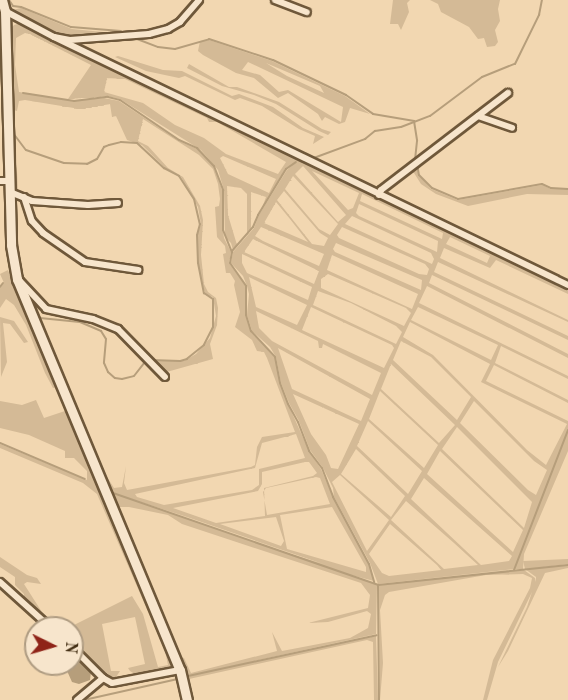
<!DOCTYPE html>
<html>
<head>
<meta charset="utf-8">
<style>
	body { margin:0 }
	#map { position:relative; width:568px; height:700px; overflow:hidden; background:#f2d7b1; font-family:"Old Standard TT",serif }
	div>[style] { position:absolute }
	.green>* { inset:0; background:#d4ba96 }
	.water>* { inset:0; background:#b69e7b }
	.stream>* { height:2px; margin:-1px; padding:0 1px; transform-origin:1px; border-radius:1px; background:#b69e7b }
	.roads { filter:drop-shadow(2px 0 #6f583a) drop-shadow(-2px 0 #6f583a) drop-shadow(0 2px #6f583a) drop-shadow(0 -2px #6f583a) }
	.street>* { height:6px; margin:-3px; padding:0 3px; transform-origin:3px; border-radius:3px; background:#f7e5cc }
	.secondary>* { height:9px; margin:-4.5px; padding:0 4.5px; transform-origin:4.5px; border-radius:4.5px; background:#f7e5cc }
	span { translate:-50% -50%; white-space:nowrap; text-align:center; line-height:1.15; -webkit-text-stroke:4.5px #f7e5cc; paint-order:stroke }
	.north { position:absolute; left:24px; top:616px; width:60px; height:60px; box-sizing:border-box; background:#f7e5cc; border:2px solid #af9c82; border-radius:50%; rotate:95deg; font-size:16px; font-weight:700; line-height:24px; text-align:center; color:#432e13 }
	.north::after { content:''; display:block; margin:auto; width:21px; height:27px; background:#8f2418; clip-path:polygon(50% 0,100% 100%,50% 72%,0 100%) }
</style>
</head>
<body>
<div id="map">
	<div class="green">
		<div style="clip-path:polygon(393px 0,410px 0,407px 3px,409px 12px,401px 30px,398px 24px,390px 24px)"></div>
		<div style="clip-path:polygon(430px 0,500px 0,498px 9px,500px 21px,495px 30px,498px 42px,495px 46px,487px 47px,484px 38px,478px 39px,469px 27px,441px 12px,438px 4px)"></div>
		<div style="clip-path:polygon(21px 8px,72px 29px,124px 34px,62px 38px,18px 16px,12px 10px)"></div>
		<div style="clip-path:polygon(evenodd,21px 23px,78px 54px,568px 288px,568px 294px,496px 260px,490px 268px,444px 248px,440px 258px,568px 320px,568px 322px,438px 262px,434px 272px,568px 336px,568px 340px,432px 275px,429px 283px,568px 354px,568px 358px,427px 286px,419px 303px,568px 376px,568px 379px,501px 346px,495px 363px,568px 400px,568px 403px,494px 365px,486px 381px,568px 421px,568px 451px,524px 554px,523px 569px,515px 569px,516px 565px,514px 569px,378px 584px,370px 563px,334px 497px,333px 488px,323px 468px,310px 450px,299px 421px,289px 403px,281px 383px,276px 357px,270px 347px,252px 331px,247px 315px,249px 294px,247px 286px,243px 276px,231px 263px,233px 252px,254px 228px,259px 215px,287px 170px,296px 162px,285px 169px,262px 208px,266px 197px,251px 192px,251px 229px,247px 235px,247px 194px,241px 188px,227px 186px,228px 215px,237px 245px,233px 250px,231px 243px,225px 237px,224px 190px,218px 170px,201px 150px,120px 99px,108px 96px,68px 99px,91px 65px,30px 34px,25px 33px,16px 38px,15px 65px,19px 92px,74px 101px,104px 98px,119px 101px,179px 141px,197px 149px,214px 166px,222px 190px,223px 231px,224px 238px,231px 252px,229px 263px,246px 287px,246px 315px,251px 332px,275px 357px,280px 384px,288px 404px,309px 451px,321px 469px,333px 497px,369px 564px,374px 581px,351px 575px,377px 585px,376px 634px,187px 676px,376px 636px,378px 700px,374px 700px,373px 642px,367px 640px,189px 679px,192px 700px,189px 700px,40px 328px,44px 328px,102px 469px,114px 488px,122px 487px,126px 466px,124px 483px,127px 490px,251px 467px,255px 465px,257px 447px,262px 437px,295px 432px,267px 358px,264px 352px,257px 351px,252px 340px,235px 327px,240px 312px,234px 285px,235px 281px,230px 273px,226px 273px,223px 254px,226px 253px,225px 246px,217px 237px,215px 207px,219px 206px,220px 199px,218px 184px,213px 169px,199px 155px,143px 119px,138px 141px,148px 146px,168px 168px,183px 177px,200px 206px,203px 220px,201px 255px,204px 284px,208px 292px,216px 298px,218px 308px,217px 325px,210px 344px,213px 359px,163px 373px,150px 361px,184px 361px,196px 354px,210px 338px,216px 316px,213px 297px,206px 295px,202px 285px,198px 261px,198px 233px,201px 224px,198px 207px,181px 177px,166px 169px,142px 145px,127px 140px,116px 116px,112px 117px,110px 104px,80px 109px,25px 100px,19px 101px,17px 111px,14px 110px,18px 192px,15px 191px,9px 31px,14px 25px,21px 23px,107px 78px,125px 79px,207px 118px,209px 122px,217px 122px,286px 162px,278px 174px,226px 154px,204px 138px,175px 125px,143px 103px,104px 92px,107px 78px,21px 23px,223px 156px,276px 179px,269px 193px,228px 174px,220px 158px,223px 156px,21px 23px,303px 166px,346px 215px,338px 222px,295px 174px,303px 166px,21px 23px,312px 171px,359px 193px,353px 208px,348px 210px,312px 171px,21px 23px,293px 176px,338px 224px,330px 235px,319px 229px,285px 189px,293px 176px,21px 23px,284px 191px,320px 233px,328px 238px,324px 246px,312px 244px,277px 200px,284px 191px,21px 23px,362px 194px,443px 233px,442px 239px,360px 201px,362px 194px,21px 23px,276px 202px,290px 219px,308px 242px,264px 223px,276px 202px,21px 23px,359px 204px,438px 241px,437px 252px,359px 216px,356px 213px,359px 204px,21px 23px,352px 216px,431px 253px,434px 259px,432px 264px,345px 224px,352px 216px,21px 23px,261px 227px,324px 254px,319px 266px,263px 241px,255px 236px,261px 227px,21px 23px,342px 227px,425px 264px,429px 269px,427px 275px,419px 274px,339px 238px,337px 235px,342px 227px,21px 23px,450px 237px,490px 256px,487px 263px,446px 244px,450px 237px,21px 23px,253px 239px,319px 271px,314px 284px,244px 252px,253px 239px,21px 23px,336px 243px,422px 280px,421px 290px,335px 252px,333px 249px,336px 243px,21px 23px,242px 254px,312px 287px,308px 300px,247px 273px,242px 263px,242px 254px,21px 23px,332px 255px,418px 294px,412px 309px,327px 270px,332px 255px,21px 23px,328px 274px,406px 308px,411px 313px,404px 326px,321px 288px,321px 279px,328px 274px,21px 23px,249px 277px,307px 305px,297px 325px,256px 307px,249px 277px,21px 23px,318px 291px,351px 303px,396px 326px,402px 332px,396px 344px,313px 305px,318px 291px,21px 23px,311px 307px,392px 345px,394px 348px,384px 368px,302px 330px,311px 307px,21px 23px,418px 307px,498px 345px,491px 360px,411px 320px,418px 307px,21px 23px,256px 311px,318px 341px,319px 348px,322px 348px,323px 344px,381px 373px,372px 395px,272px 341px,259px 328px,256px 311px,21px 23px,410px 322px,490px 364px,481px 382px,567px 424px,546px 465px,527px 450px,433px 355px,403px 337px,410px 322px,21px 23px,401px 341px,431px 357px,471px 397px,457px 420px,393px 360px,401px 341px,21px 23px,278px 348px,370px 399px,361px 421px,292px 389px,278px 348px,21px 23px,391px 364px,455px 425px,439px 443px,381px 389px,391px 364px,21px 23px,380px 391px,438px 445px,424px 468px,369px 419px,380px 391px,21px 23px,293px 394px,359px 424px,338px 469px,331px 468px,326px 455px,311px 434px,293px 394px,21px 23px,474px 401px,534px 461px,547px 470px,536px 495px,528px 490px,460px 423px,474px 401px,21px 23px,368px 421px,422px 471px,408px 494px,357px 446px,368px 421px,21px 23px,457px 427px,532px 502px,524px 528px,442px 449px,457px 427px,21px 23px,296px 434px,305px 458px,259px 469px,259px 485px,252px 490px,164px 505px,137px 497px,135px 494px,255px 468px,262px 443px,296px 434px,21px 23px,356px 449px,405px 496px,391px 517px,341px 474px,356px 449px,21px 23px,440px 451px,523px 530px,513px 552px,427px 474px,440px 451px,21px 23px,305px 462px,309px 462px,317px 473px,313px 476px,264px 488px,265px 516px,216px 523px,173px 508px,258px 491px,262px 484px,262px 472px,305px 462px,21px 23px,340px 475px,389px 520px,367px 551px,332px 482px,340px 475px,21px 23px,316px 477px,320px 478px,330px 504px,267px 515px,263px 492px,266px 488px,316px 477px,21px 23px,424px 478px,512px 556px,509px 561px,481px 565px,411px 499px,424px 478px,21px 23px,113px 493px,187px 517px,323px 564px,277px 550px,113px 493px,21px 23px,406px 501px,454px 543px,478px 565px,444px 569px,391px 520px,406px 501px,21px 23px,118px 507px,129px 507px,168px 515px,182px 524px,361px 583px,370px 595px,368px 608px,308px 623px,328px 622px,367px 611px,371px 614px,368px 628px,350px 638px,282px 651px,272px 632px,277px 651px,191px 673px,184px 658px,180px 657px,118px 507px,21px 23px,332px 507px,366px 567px,366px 572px,287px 549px,280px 515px,332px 507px,21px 23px,276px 517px,284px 541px,281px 546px,220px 524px,276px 517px,21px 23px,390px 524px,437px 565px,441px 570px,389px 576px,382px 573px,369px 554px,390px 524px)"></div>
		<div style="clip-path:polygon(evenodd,209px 40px,272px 61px,345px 96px,370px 114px,350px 108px,345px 122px,339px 124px,325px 117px,322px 121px,318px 114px,288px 93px,278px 98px,254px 78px,236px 73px,203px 55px,198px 51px,200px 41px,209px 40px,248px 62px,343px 107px,341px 122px,288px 90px,279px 92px,260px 75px,242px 70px,248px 62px,209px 40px,266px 63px,320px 86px,324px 93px,287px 76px,266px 63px)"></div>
		<div style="clip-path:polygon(118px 56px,163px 70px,182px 71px,232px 96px,239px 94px,273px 107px,303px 128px,324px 137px,313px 144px,315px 136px,299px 129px,262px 106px,240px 98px,235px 100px,185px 76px,179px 78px,146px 71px,115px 57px)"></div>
		<div style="clip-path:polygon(189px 64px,229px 87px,237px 87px,279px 102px,322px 129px,331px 132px,328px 135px,319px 131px,276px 104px,254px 95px,222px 86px,187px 68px)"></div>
		<div style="clip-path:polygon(416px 165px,419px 175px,431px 189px,458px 200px,542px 185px,551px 189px,568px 189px,568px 195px,527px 194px,468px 206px,436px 194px,421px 184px,414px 173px,406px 173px)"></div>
		<div style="clip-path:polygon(8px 270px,15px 289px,57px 387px,53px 388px,45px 373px,26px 325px,14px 305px,6px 299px,0 308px,0 288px,4px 283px,0 274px)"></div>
		<div style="clip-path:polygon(0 317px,14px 321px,28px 342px,24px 343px,10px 324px,3px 323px,7px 362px,1px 377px)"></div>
		<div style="clip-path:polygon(36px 400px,44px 418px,68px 410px,172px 663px,172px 669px,138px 676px,130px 671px,128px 668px,145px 664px,135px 617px,102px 624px,111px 671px,120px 671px,116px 677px,105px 676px,72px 644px,70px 627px,132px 596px,143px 614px,158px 667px,168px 665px,165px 651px,97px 494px,83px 483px,0 448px,0 444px,87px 480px,87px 471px,74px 458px,65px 458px,65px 451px,29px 435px,0 428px,0 401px,22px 405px)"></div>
		<div style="clip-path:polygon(0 557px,27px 575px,37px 578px,41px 584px,27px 582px,24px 584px,47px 620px,24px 599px,24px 594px,15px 585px,15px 577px,0 567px)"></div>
		<div style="clip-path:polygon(568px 559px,568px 564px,528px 569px,568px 565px,568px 568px,545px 573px,508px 651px,498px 667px,527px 607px,532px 592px,498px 662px,487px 700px,483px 700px,493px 660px,530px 588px,532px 578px,523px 574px,486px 575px,389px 592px,385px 595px,380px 610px,383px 663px,380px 700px,379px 585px,511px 571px,524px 570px,535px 578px,536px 582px,536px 577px,525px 569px,523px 561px)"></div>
	</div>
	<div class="water">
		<div style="clip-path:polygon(72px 653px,91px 672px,90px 680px,79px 684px,72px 682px,64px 664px,72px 664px)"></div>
	</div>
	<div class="stream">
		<div style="left:9px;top:0;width:7px;rotate:56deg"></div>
		<div style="left:13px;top:6px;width:8px;rotate:7deg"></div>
		<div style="left:21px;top:7px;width:54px;rotate:21.8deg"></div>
		<div style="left:71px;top:27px;width:50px;rotate:4.6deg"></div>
		<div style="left:137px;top:39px;width:22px;rotate:21deg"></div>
		<div style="left:158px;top:47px;width:17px;rotate:7deg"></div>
		<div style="left:175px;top:49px;width:35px;rotate:-16deg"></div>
		<div style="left:209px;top:39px;width:67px;rotate:18.2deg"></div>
		<div style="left:273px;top:60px;width:81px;rotate:25.6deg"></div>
		<div style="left:346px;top:95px;width:33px;rotate:35deg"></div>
		<div style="left:373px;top:114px;width:42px;rotate:9.7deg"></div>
		<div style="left:414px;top:121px;width:20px;rotate:81deg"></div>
		<div style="left:417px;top:141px;width:18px;rotate:96deg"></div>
		<div style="left:23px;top:93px;width:52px;rotate:8.9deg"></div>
		<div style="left:74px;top:101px;width:34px;rotate:-7deg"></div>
		<div style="left:108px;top:97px;width:12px;rotate:14deg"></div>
		<div style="left:120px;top:100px;width:71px;rotate:34.1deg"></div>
		<div style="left:179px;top:140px;width:20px;rotate:24deg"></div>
		<div style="left:197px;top:148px;width:25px;rotate:47deg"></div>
		<div style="left:214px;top:166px;width:26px;rotate:69deg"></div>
		<div style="left:223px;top:190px;width:40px;rotate:90deg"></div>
		<div style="left:223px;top:230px;width:24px;rotate:68deg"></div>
		<div style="left:232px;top:252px;width:11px;rotate:100deg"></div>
		<div style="left:230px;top:263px;width:28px;rotate:55deg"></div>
		<div style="left:246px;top:286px;width:29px;rotate:90deg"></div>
		<div style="left:246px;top:315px;width:17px;rotate:73deg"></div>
		<div style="left:251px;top:331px;width:35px;rotate:47deg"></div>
		<div style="left:275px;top:357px;width:26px;rotate:79deg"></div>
		<div style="left:280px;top:383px;width:22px;rotate:69deg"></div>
		<div style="left:288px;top:404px;width:21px;rotate:61deg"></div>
		<div style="left:298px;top:422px;width:31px;rotate:69deg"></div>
		<div style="left:309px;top:451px;width:21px;rotate:53deg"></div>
		<div style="left:322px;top:468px;width:31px;rotate:69deg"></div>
		<div style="left:333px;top:497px;width:76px;rotate:61.8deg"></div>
		<div style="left:369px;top:564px;width:19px;rotate:74deg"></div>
		<div style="left:13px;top:133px;width:21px;rotate:53deg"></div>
		<div style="left:26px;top:150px;width:40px;rotate:18.9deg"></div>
		<div style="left:64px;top:163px;width:23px;rotate:2deg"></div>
		<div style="left:87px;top:164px;width:11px;rotate:-27deg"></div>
		<div style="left:97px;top:159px;width:14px;rotate:-60deg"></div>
		<div style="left:104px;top:147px;width:5px;rotate:-22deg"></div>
		<div style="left:109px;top:145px;width:12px;rotate:-14deg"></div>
		<div style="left:121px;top:142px;width:16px;rotate:4deg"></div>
		<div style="left:137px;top:143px;width:37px;rotate:43deg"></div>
		<div style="left:164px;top:168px;width:17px;rotate:28deg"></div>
		<div style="left:179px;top:176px;width:27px;rotate:57deg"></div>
		<div style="left:194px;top:199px;width:26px;rotate:77deg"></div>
		<div style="left:200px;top:224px;width:11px;rotate:105deg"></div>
		<div style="left:197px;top:235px;width:28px;rotate:88deg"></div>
		<div style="left:198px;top:263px;width:31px;rotate:79deg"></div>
		<div style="left:204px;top:293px;width:11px;rotate:34deg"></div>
		<div style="left:213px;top:299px;width:28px;rotate:90deg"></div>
		<div style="left:213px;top:327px;width:20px;rotate:117deg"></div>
		<div style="left:204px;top:345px;width:22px;rotate:141deg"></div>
		<div style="left:187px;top:359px;width:7px;rotate:164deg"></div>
		<div style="left:180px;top:361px;width:29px;rotate:-178deg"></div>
		<div style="left:311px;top:159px;width:58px;rotate:-20.3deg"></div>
		<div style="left:365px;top:139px;width:13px;rotate:-39deg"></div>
		<div style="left:375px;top:131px;width:26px;rotate:-9deg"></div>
		<div style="left:401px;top:127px;width:31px;rotate:-21deg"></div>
		<div style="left:430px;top:116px;width:65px;rotate:-36.9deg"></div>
		<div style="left:482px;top:77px;width:35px;rotate:-22deg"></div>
		<div style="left:515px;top:64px;width:55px;rotate:-63.9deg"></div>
		<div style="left:539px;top:15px;width:15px;rotate:-79deg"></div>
		<div style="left:417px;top:164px;width:11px;rotate:80deg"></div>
		<div style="left:419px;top:175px;width:18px;rotate:45deg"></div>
		<div style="left:432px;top:188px;width:28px;rotate:23deg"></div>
		<div style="left:458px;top:199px;width:85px;rotate:-10.1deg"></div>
		<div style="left:542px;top:184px;width:10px;rotate:24deg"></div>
		<div style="left:551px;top:188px;width:17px;rotate:3deg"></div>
		<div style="left:232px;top:251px;width:32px;rotate:-49deg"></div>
		<div style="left:253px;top:227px;width:13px;rotate:-67deg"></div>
		<div style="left:258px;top:215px;width:54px;rotate:-58.7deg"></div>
		<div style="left:286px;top:169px;width:12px;rotate:-35deg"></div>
		<div style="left:0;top:287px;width:5px;rotate:-53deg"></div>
		<div style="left:29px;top:298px;width:23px;rotate:61deg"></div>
		<div style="left:40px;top:318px;width:40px;rotate:5.7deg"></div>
		<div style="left:80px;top:322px;width:23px;rotate:23deg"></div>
		<div style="left:101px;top:331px;width:9px;rotate:58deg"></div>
		<div style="left:106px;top:339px;width:24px;rotate:95deg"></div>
		<div style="left:104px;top:363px;width:10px;rotate:66deg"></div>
		<div style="left:108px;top:372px;width:9px;rotate:41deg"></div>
		<div style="left:115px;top:378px;width:7px;rotate:8deg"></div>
		<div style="left:122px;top:379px;width:12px;rotate:-14deg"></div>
		<div style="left:134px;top:376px;width:16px;rotate:-52deg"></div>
		<div style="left:0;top:443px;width:92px;rotate:23deg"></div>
		<div style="left:113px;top:493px;width:281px;rotate:19.1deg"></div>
		<div style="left:378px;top:585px;width:191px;rotate:-6deg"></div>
		<div style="left:514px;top:570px;width:150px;rotate:-68.9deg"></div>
		<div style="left:378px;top:585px;width:115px;rotate:89.5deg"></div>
		<div style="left:188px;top:676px;width:193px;rotate:-12.2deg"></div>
		<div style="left:84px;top:700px;width:96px;rotate:-12.6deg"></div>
	</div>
	<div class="roads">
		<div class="street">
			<div style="left:275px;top:0;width:34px;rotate:21deg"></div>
			<div style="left:5px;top:11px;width:55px;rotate:28deg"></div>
			<div style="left:54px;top:37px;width:16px;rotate:11deg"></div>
			<div style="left:70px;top:40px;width:79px;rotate:-4.3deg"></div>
			<div style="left:149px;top:34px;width:20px;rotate:-15deg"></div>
			<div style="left:168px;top:29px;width:14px;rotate:-30deg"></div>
			<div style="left:180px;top:22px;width:29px;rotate:-49deg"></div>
			<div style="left:54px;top:37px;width:571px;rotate:25.76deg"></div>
			<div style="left:478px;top:116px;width:36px;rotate:19deg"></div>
			<div style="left:0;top:181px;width:10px"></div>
			<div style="left:10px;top:192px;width:24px;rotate:22deg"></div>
			<div style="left:32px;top:201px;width:56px;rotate:4.1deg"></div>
			<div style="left:88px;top:205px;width:30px;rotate:-4deg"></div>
			<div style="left:379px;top:195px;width:5px;rotate:-68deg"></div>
			<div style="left:381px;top:190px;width:160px;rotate:-37.4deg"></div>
			<div style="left:24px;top:197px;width:25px;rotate:72deg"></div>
			<div style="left:32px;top:221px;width:16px;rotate:47deg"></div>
			<div style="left:43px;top:233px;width:51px;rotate:34.6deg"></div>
			<div style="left:85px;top:262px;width:54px;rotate:8.6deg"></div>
			<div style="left:20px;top:281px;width:38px;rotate:47deg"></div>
			<div style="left:46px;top:309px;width:48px;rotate:12deg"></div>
			<div style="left:93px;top:319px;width:27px;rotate:22deg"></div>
			<div style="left:118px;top:329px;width:67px;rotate:45.6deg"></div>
			<div style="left:0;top:582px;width:69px;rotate:42deg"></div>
			<div style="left:72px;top:647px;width:44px;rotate:45deg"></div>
			<div style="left:103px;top:678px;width:10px;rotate:29deg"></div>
			<div style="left:112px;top:683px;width:69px;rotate:-10.8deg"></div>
			<div style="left:77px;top:700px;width:34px;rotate:-40deg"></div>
		</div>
		<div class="secondary">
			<div style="left:2px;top:0;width:11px;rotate:75deg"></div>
			<div style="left:5px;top:11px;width:234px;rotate:88.5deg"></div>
			<div style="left:11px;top:245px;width:35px;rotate:80deg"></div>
			<div style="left:17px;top:279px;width:424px;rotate:67.4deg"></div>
			<div style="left:180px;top:670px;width:31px;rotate:77deg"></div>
		</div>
	</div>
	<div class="north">N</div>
</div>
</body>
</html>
